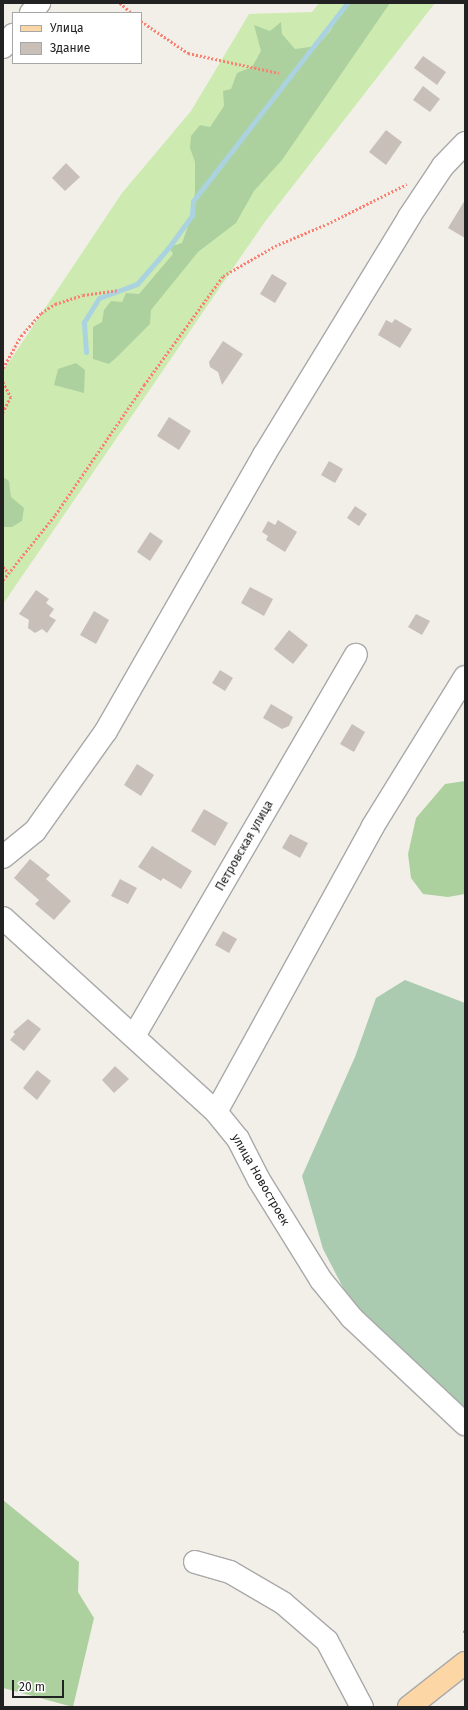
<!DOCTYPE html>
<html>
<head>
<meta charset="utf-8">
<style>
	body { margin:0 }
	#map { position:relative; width:468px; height:1710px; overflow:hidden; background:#f2efe9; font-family:"Fira Sans",sans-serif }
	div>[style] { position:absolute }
	.grass>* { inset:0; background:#cdebb0 }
	.forest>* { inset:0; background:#add19e }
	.cemetery>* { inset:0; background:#aacbaf }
	.stream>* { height:5px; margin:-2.5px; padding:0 2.5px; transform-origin:2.5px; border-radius:2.5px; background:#aad3df }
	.building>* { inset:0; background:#c7bfb8 }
	.path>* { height:2.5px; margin-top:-1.25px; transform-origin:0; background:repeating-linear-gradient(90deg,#fa8072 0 2px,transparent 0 4px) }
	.roads { filter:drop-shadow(1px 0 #a9a9a9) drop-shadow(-1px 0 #a9a9a9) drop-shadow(0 1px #a9a9a9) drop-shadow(0 -1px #a9a9a9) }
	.minor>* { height:22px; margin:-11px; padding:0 11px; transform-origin:11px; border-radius:11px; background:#fff }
	.major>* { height:22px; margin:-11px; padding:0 11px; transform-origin:11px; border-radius:11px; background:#fcd6a4 }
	span { translate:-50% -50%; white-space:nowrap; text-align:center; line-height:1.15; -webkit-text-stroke:3px #fff; paint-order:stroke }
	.street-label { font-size:12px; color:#222 }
	.frame { position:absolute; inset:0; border:4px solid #222; pointer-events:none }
	.legend { position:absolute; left:12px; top:12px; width:130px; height:52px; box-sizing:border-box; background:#fff; border:1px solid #a7a7a7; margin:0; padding:5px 7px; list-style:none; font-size:12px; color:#222 }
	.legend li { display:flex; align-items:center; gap:8px; height:20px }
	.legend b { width:20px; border:1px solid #a7a7a7 }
	.scale { position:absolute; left:12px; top:1680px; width:52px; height:18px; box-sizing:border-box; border:2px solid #222; border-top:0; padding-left:5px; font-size:12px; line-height:14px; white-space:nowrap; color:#222; -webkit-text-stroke:3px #fff; paint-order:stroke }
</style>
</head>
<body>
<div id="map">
	<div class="grass">
		<div style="clip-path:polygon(319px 3px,435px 3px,264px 223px,3px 604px,3px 371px,122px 193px,191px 111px,249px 14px,312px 12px)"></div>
	</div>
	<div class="forest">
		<div style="clip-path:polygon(345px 3px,390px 3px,282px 160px,254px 191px,236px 223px,198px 252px,151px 310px,150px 324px,118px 356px,109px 364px,93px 359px,93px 327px,102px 322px,104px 310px,111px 301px,122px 302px,126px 293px,139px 294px,173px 254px,169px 247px,182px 243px,192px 215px,195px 192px,195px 162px,190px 148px,191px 136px,200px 125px,210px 127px,224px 106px,223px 91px,231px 89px,237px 73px,252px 67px,261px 51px,254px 25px,270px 31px,281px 22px,282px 34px,295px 49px,317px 46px,331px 30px)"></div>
		<div style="clip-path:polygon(76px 363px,85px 370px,84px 393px,54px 385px,58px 369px)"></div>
		<div style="clip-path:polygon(3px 477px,9px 481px,11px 497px,24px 508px,22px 521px,12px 527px,3px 527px)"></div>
		<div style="clip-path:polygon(465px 781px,465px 894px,448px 897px,423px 894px,411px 878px,408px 854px,416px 818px,445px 784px)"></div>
		<div style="clip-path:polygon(3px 1500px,79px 1562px,78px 1592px,94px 1618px,73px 1707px,3px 1688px)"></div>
	</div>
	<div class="cemetery">
		<div style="clip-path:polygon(405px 980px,465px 1003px,465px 1408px,352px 1305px,323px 1249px,302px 1176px,355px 1057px,376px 998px)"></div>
	</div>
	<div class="stream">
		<div style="left:86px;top:352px;width:30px;rotate:-94deg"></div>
		<div style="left:84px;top:322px;width:28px;rotate:-58deg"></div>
		<div style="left:99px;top:298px;width:40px;rotate:-20.2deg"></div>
		<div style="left:137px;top:284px;width:49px;rotate:-49.1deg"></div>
		<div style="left:169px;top:247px;width:39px;rotate:-54deg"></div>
		<div style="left:192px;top:215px;width:14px;rotate:-86deg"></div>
		<div style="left:193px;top:201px;width:251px;rotate:-52.1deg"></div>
	</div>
	<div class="building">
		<div style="clip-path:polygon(423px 56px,446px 72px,437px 85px,414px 68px)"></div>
		<div style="clip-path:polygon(423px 86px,440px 99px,430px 112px,413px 100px)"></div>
		<div style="clip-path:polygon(386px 130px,402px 142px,386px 165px,369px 152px)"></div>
		<div style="clip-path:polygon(66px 163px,80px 177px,65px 191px,52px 178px)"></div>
		<div style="clip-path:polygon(465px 200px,465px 238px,448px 228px)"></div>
		<div style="clip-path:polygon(272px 274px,287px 283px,275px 303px,260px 294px)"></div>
		<div style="clip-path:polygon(395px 319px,412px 329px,400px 348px,378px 335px,386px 320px,392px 323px)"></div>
		<div style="clip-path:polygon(223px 341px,243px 354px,222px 385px,218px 372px,210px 367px,209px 362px)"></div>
		<div style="clip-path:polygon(169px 417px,191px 431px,179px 450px,157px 436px)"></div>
		<div style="clip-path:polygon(329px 461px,343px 469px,335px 483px,321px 475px)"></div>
		<div style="clip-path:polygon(355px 506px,367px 514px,359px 526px,347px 518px)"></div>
		<div style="clip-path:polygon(278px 520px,297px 532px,285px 552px,266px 540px,268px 536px,262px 532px,268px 521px,275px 525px)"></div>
		<div style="clip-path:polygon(150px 532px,163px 541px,150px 561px,137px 552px)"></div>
		<div style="clip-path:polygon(250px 587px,273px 599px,264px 616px,241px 603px)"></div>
		<div style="clip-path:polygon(36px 590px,49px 599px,46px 603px,54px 609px,49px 616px,56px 620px,47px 633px,42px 629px,35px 633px,28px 628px,29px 620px,19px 614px)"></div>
		<div style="clip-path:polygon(94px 611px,109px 620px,96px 644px,80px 635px)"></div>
		<div style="clip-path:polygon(416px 614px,430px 621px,422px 635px,408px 627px)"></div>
		<div style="clip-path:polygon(289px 630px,308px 645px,293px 664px,274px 649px)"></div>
		<div style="clip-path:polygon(220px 670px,233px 678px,225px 691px,212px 683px)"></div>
		<div style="clip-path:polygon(271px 704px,293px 717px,289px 726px,282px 729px,263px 718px)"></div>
		<div style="clip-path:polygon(352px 724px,365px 732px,354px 752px,340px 744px)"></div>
		<div style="clip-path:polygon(137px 764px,154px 775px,141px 796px,124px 785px)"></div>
		<div style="clip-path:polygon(204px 809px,228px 823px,215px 846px,191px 831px)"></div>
		<div style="clip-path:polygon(290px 834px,308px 843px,300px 858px,282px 848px)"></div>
		<div style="clip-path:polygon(152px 846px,192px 871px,181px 889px,163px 878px,161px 881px,138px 867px)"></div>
		<div style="clip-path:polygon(30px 859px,50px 875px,46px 879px,71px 901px,54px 920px,35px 904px,39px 900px,14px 878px)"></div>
		<div style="clip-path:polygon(120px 879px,137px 888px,128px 904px,111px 896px)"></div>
		<div style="clip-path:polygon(223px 931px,237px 939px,229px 953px,215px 945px)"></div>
		<div style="clip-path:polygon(28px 1019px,41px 1029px,24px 1051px,10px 1040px,15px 1034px,13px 1032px)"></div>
		<div style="clip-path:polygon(115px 1066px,129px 1079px,114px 1093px,102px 1080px)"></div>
		<div style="clip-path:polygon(37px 1070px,51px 1081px,37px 1100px,23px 1088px)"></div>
	</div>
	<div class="path">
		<div style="left:120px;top:3px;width:16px;rotate:40deg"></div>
		<div style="left:141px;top:21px;width:57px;rotate:34.2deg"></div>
		<div style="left:188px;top:53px;width:93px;rotate:12.4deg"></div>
		<div style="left:3px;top:368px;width:37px;rotate:-61deg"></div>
		<div style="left:21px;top:336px;width:30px;rotate:-49deg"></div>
		<div style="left:41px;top:313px;width:17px;rotate:-33deg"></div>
		<div style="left:55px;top:304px;width:29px;rotate:-18deg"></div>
		<div style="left:83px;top:295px;width:34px;rotate:-8deg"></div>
		<div style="left:3px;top:382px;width:17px;rotate:62deg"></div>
		<div style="left:11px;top:397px;width:18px;rotate:117deg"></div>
		<div style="left:3px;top:567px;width:7px;rotate:45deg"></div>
		<div style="left:3px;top:580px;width:83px;rotate:-51.3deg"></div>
		<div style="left:55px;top:515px;width:158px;rotate:-55.6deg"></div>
		<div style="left:144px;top:385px;width:135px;rotate:-54.1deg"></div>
		<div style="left:223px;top:276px;width:60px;rotate:-30deg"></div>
		<div style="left:275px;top:246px;width:56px;rotate:-22.9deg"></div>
		<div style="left:327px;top:224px;width:89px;rotate:-26.6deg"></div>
		<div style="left:463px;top:1632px;width:2px;rotate:-27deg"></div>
	</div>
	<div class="roads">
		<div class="minor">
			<div style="left:31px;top:13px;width:13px;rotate:-51deg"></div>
			<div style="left:3px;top:47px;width:16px;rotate:-50deg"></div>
			<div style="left:3px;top:857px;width:41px;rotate:-39.1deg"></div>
			<div style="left:35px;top:831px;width:123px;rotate:-54.6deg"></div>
			<div style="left:106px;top:731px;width:318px;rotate:-60.2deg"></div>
			<div style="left:264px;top:455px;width:279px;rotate:-58.6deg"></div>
			<div style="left:409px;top:217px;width:61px;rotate:-56.3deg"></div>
			<div style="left:443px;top:166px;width:32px;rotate:-46deg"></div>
			<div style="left:3px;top:918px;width:288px;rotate:42.3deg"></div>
			<div style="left:216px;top:1112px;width:35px;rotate:51deg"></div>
			<div style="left:238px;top:1139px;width:46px;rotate:62.9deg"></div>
			<div style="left:259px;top:1180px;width:118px;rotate:58.2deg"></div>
			<div style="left:321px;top:1280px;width:49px;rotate:50.8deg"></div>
			<div style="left:352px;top:1318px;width:155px;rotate:43.2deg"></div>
			<div style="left:134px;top:1036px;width:441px;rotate:-59.8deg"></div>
			<div style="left:216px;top:1112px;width:326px;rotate:-61.2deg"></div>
			<div style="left:373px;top:826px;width:175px;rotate:-58.3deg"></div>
			<div style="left:195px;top:1562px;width:36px;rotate:16deg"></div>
			<div style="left:230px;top:1572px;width:61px;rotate:30.3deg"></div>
			<div style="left:283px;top:1603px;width:58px;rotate:40.8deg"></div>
			<div style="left:327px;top:1641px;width:75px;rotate:62.1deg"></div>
		</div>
		<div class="major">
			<div style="left:409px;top:1707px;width:71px;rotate:-38.2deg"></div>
		</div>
	</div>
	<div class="street-label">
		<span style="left:245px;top:846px;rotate:-60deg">Петровская улица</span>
		<span style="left:260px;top:1180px;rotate:60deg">улица Новостроек</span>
	</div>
	<div class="frame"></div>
	<ul class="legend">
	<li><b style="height:5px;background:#fcd6a4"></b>Улица</li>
	<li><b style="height:11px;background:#c7bfb8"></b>Здание</li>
	</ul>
	<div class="scale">20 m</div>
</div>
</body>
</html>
